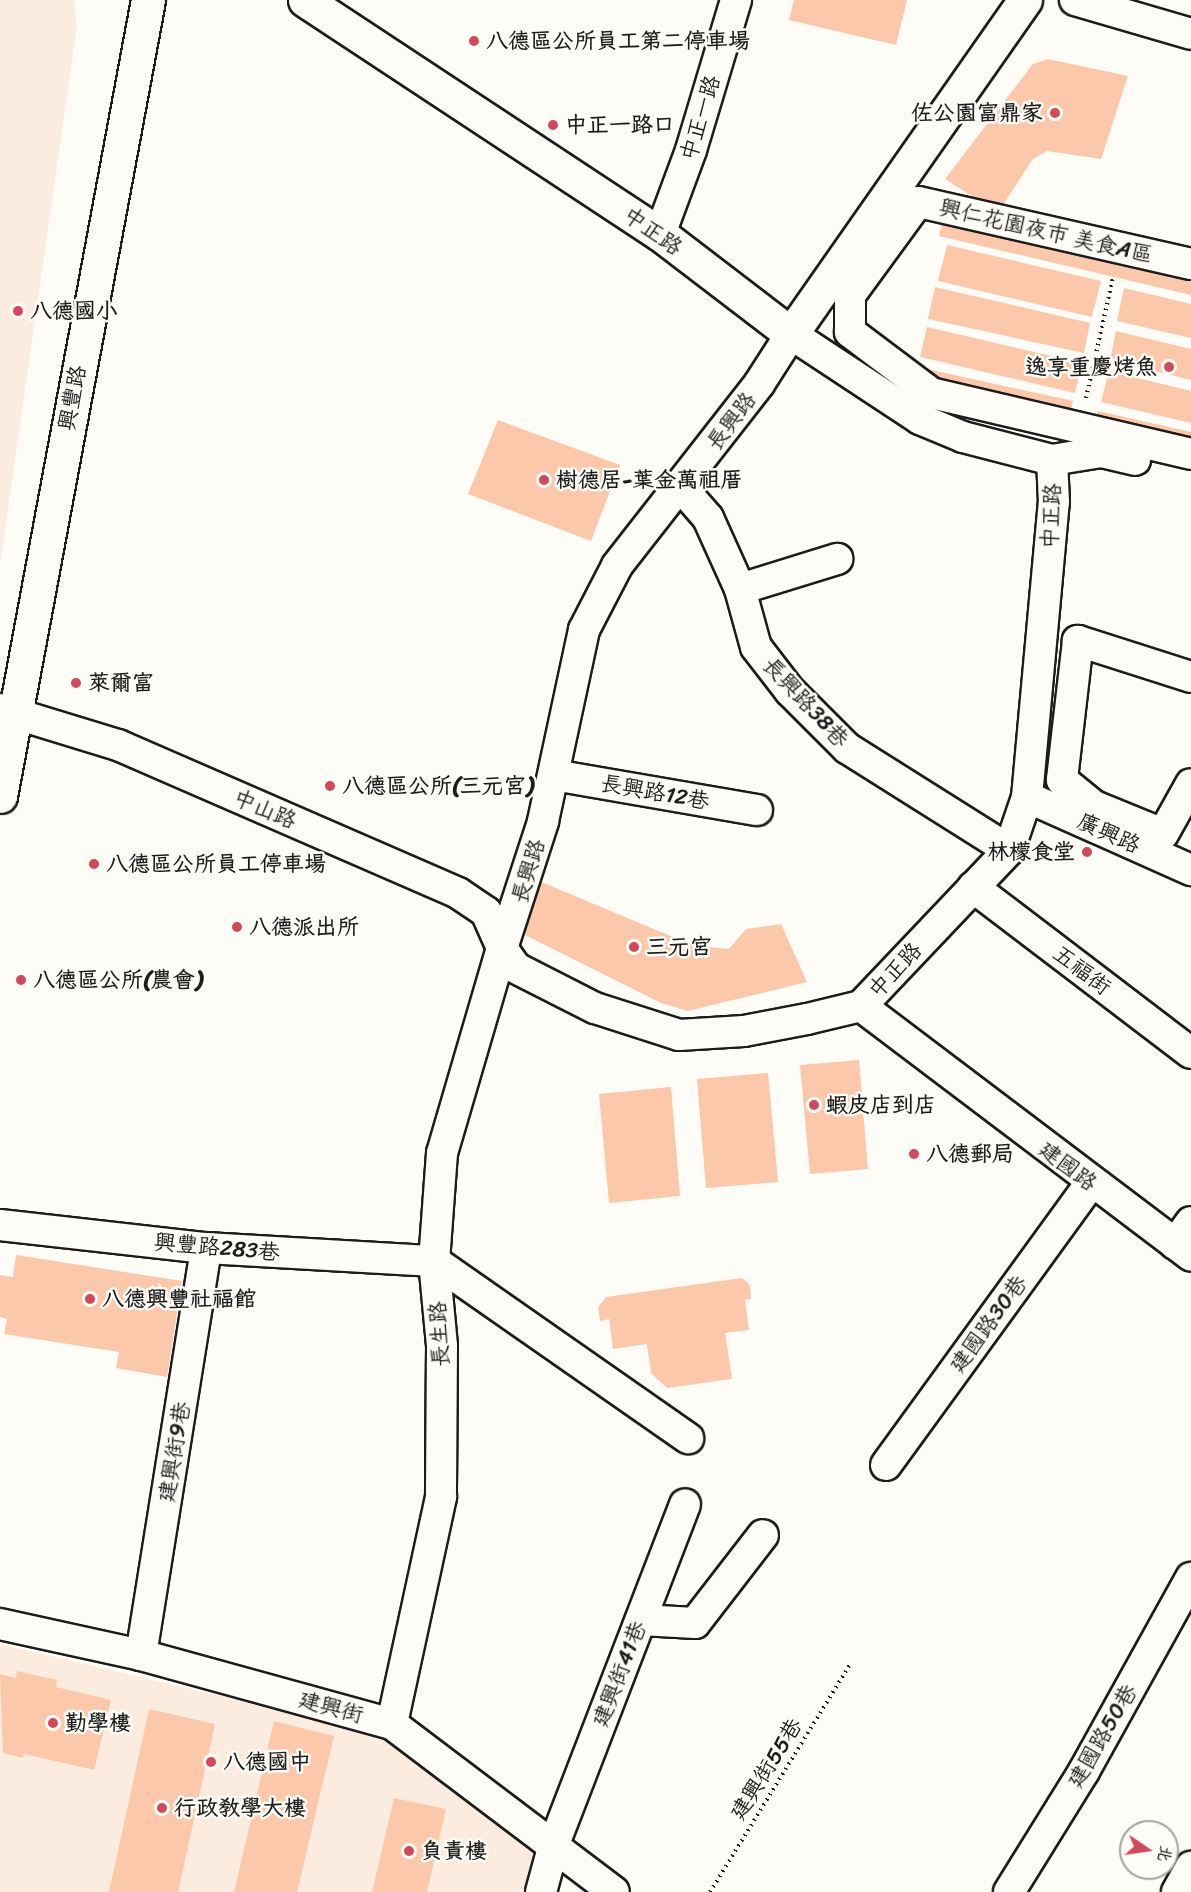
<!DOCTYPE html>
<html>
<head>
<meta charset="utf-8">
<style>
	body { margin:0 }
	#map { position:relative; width:1191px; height:1892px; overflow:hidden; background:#fdfcf7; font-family:Sriracha,"LXGW WenKai TC",sans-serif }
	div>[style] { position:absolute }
	.built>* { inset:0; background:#fcece0 }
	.building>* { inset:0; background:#fbc8ab }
	.path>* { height:4px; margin-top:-2px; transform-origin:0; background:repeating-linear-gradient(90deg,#1c1c1c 0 1.5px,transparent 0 6px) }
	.roads { filter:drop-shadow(2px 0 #1c1c1c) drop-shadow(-2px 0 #1c1c1c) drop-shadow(0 2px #1c1c1c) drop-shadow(0 -2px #1c1c1c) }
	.minor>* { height:30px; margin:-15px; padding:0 15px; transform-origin:15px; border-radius:15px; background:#fdfcf7 }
	.major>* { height:33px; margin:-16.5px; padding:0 16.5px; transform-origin:16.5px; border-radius:16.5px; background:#fdfcf7 }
	.dots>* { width:16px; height:16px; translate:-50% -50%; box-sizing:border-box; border:3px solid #fdfcf7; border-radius:50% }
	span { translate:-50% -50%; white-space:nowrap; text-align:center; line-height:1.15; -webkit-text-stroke:5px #fdfcf7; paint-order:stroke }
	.poi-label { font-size:22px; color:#1c1c1c; font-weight:700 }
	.left { translate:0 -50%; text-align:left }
	.right { translate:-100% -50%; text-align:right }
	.street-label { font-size:22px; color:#1c1c1c }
	.north { position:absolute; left:1119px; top:1820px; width:60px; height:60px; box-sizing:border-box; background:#fdfcf7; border:2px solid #a3a29f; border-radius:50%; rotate:103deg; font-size:16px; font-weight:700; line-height:24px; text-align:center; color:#1c1c1c }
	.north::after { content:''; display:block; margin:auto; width:21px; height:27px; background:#d1495b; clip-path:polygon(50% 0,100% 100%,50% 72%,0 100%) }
</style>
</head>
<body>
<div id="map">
	<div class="built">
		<div style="clip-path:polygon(0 0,74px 0,77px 26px,0 565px)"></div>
		<div style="clip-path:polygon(0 1644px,395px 1737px,540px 1849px,528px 1892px,0 1892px)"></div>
	</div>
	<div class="building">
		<div style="clip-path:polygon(794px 0,907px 0,896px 45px,789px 20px)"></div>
		<div style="clip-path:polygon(1048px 59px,1128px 76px,1101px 159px,1047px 151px,1032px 160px,998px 213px,945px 179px,1033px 64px)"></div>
		<div style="clip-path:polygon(944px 215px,1191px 268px,1191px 295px,939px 236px)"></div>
		<div style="clip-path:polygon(947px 245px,1101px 281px,1092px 317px,938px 281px)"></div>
		<div style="clip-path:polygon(935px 287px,1090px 323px,1084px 353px,928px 319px)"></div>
		<div style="clip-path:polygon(1124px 288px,1191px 304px,1191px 338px,1117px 321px)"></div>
		<div style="clip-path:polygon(927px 327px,1082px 363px,1075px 393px,920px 357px)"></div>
		<div style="clip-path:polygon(1116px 331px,1191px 349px,1191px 380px,1110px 360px)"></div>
		<div style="clip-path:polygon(918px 367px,1073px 401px,1070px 417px,913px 385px)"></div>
		<div style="clip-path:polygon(1109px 371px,1191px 391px,1191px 423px,1101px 402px)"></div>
		<div style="clip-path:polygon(1098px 411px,1191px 432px,1191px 448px,1094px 425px)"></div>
		<div style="clip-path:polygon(498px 420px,620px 465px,591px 541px,468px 494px)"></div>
		<div style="clip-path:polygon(539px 881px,692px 945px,729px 949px,746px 929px,781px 924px,807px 982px,688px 1011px,661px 1003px,521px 933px)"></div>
		<div style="clip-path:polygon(859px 1060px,868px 1169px,810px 1174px,800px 1065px)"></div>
		<div style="clip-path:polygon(768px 1073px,778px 1182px,706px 1188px,697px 1079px)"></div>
		<div style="clip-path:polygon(671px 1087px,680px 1196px,609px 1203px,599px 1094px)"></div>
		<div style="clip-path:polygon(16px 1255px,182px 1281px,167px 1377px,116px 1368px,119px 1352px,4px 1334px,7px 1319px,0 1317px,0 1275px,13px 1277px)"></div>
		<div style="clip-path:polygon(742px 1278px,750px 1285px,751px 1299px,745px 1300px,749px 1330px,725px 1333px,732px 1379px,667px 1388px,651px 1373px,647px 1344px,613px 1349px,609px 1319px,600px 1321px,598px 1307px,606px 1297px)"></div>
		<div style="clip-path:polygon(17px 1671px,57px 1680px,56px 1687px,111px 1700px,94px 1770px,24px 1754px,23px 1758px,3px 1753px,0 1674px,16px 1678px)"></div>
		<div style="clip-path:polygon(149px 1709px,215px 1724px,178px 1892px,109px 1892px)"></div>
		<div style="clip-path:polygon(274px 1721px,334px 1736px,297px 1892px,234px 1892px)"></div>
		<div style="clip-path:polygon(394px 1798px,446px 1809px,427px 1892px,372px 1892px)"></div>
	</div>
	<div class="path">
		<div style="left:1086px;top:398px;width:124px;rotate:-77.4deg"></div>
		<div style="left:710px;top:1892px;width:268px;rotate:-58.4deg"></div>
	</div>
	<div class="roads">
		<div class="minor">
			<div style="left:1075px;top:0;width:121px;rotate:16.3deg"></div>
			<div style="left:660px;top:234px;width:90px;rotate:-69.7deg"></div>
			<div style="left:691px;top:150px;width:157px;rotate:-73.3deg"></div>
			<div style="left:1191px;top:264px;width:280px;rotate:-167.2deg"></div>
			<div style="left:918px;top:202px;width:115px;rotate:126.2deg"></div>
			<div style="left:850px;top:295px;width:37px;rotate:90deg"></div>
			<div style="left:850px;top:332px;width:101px;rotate:37deg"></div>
			<div style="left:931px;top:393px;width:267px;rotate:13.2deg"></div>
			<div style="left:1052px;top:460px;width:50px;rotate:-9.3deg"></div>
			<div style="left:1101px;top:452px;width:35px;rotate:13deg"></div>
			<div style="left:681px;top:487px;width:41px;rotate:48.9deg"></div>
			<div style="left:708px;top:518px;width:78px;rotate:65.7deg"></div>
			<div style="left:740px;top:589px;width:60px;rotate:74.6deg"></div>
			<div style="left:756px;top:647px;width:56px;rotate:52.3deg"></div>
			<div style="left:790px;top:691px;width:81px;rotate:45deg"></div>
			<div style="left:847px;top:748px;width:191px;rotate:32.2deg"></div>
			<div style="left:740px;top:589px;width:102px;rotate:-17.2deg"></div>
			<div style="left:1191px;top:677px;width:119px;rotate:-162.3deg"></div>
			<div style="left:1078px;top:641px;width:140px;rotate:96.6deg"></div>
			<div style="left:1062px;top:780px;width:41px;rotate:39.1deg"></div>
			<div style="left:1094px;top:806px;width:74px;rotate:22.1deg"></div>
			<div style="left:1163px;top:834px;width:57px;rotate:-60.8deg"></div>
			<div style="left:0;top:709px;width:123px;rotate:17deg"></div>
			<div style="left:118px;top:745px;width:371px;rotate:23.5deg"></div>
			<div style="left:458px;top:893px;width:34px;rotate:34deg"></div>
			<div style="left:486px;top:912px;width:39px;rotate:66deg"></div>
			<div style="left:502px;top:948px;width:24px;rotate:55deg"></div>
			<div style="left:516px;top:968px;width:89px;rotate:26.9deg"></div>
			<div style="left:595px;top:1008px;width:88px;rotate:17.8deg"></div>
			<div style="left:679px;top:1035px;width:65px;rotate:-3.5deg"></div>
			<div style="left:744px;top:1031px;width:64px;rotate:-10.8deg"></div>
			<div style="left:807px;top:1019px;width:56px;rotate:-13.5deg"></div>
			<div style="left:861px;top:1006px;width:215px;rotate:-46.5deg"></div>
			<div style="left:1009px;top:850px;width:56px;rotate:-71.2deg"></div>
			<div style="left:1027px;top:797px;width:296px;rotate:-84.8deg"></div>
			<div style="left:1054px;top:502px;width:42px;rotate:-92.7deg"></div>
			<div style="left:1052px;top:460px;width:92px;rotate:-165.5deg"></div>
			<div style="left:963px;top:437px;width:47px;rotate:-157.3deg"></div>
			<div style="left:920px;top:419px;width:154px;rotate:-146.6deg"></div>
			<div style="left:791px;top:334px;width:59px;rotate:122.6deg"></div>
			<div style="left:759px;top:384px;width:231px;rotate:128deg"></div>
			<div style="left:617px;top:566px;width:72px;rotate:117.3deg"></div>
			<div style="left:584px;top:630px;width:196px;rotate:102.1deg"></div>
			<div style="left:543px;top:822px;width:133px;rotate:108deg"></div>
			<div style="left:502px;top:948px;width:214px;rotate:106.3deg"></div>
			<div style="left:442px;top:1153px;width:108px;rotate:94.2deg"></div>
			<div style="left:434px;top:1261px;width:85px;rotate:84.6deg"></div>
			<div style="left:442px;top:1346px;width:151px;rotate:90.4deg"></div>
			<div style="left:441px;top:1497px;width:232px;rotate:102.2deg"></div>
			<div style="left:554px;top:775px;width:206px;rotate:9.8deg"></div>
			<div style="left:1027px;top:797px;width:180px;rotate:24deg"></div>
			<div style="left:973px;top:887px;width:274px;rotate:37.3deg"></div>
			<div style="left:861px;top:1006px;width:414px;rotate:37.1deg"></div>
			<div style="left:0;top:1225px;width:207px;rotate:6.4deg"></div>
			<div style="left:206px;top:1248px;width:228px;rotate:3.3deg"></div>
			<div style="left:434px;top:1261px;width:310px;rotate:34.9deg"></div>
			<div style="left:1175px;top:1244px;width:27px;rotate:-54deg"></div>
			<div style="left:886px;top:1465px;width:349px;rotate:-54deg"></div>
			<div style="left:641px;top:1620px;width:54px;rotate:3.2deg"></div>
			<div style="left:695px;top:1623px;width:111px;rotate:-52.3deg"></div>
			<div style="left:0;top:1624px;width:144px;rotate:12.4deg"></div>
			<div style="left:141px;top:1655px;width:260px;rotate:15.4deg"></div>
			<div style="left:392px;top:1724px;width:278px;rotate:37.1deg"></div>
			<div style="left:141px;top:1655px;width:412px;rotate:-80.9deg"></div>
			<div style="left:541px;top:1892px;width:50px;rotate:-74.8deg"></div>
			<div style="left:554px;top:1844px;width:364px;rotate:-68.9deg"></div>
			<div style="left:1009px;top:1892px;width:142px;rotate:-58.2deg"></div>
			<div style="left:1084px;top:1771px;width:221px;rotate:-61deg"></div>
			<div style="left:1177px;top:1892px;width:29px;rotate:-61deg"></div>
		</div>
		<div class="major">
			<div style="left:305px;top:0;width:425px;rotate:33.4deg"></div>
			<div style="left:660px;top:234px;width:165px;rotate:37.4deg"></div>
			<div style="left:791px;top:334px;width:408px;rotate:-55deg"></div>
			<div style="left:0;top:796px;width:810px;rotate:-79.47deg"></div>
		</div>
	</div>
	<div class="dots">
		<div style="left:474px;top:41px;background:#d1495b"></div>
		<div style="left:1055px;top:113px;background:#d1495b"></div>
		<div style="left:553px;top:125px;background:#d1495b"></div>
		<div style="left:18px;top:311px;background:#d1495b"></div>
		<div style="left:1169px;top:367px;background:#d1495b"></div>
		<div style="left:544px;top:480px;background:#d1495b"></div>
		<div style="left:76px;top:683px;background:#d1495b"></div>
		<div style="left:330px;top:786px;background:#d1495b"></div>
		<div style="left:1087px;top:852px;background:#d1495b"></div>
		<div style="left:94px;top:864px;background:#d1495b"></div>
		<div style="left:237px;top:927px;background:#d1495b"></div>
		<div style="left:634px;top:947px;background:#d1495b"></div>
		<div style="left:21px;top:980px;background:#d1495b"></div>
		<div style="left:814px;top:1105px;background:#d1495b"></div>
		<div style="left:914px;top:1154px;background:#d1495b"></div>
		<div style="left:90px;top:1299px;background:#d1495b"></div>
		<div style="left:53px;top:1723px;background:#d1495b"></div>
		<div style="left:211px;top:1762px;background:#d1495b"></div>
		<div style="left:162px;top:1808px;background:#d1495b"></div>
		<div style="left:409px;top:1851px;background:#d1495b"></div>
	</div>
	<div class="poi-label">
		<span class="left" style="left:486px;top:41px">八德區公所員工第二停車場</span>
		<span class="right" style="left:1043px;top:113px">佐公園富鼎家</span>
		<span class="left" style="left:565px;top:125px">中正一路口</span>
		<span class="left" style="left:30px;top:311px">八德國小</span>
		<span class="right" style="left:1157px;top:367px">逸享重慶烤魚</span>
		<span class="left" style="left:556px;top:480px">樹德居-葉金萬祖厝</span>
		<span class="left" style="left:88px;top:683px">萊爾富</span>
		<span class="left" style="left:342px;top:786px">八德區公所(三元宮)</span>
		<span class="right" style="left:1075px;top:852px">林檬食堂</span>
		<span class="left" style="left:106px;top:864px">八德區公所員工停車場</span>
		<span class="left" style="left:249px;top:927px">八德派出所</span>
		<span class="left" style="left:646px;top:947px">三元宮</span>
		<span class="left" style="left:33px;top:980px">八德區公所(農會)</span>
		<span class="left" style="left:826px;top:1105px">蝦皮店到店</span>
		<span class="left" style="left:926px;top:1154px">八德郵局</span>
		<span class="left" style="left:102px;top:1299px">八德興豐社福館</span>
		<span class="left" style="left:65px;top:1723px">勤學樓</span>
		<span class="left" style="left:223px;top:1762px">八德國中</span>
		<span class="left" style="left:174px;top:1808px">行政教學大樓</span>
		<span class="left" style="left:421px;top:1851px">負責樓</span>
	</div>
	<div class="street-label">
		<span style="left:700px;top:118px;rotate:-73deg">中正一路</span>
		<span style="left:653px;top:231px;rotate:35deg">中正路</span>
		<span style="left:1046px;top:231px;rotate:13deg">興仁花園夜市 美食A區</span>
		<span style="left:72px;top:398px;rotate:-79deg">興豐路</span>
		<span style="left:731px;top:421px;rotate:-53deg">長興路</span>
		<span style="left:1051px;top:516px;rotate:-87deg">中正路</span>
		<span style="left:806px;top:702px;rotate:47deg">長興路38巷</span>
		<span style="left:655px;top:792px;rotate:10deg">長興路12巷</span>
		<span style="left:265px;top:809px;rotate:23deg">中山路</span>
		<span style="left:1109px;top:833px;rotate:24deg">廣興路</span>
		<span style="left:528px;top:871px;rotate:-73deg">長興路</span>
		<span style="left:895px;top:970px;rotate:-47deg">中正路</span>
		<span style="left:1082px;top:970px;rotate:37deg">五福街</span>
		<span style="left:1068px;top:1166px;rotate:37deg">建國路</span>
		<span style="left:217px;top:1247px;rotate:5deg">興豐路283巷</span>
		<span style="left:988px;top:1324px;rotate:-54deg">建國路30巷</span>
		<span style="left:439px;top:1334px;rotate:-93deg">長生路</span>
		<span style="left:174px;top:1452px;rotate:-81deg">建興街9巷</span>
		<span style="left:619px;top:1674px;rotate:-69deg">建興街41巷</span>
		<span style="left:331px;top:1707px;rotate:15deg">建興街</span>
		<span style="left:1102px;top:1736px;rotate:-60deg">建國路50巷</span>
		<span style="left:766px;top:1769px;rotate:-58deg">建興街55巷</span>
	</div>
	<div class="north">北</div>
</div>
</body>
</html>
